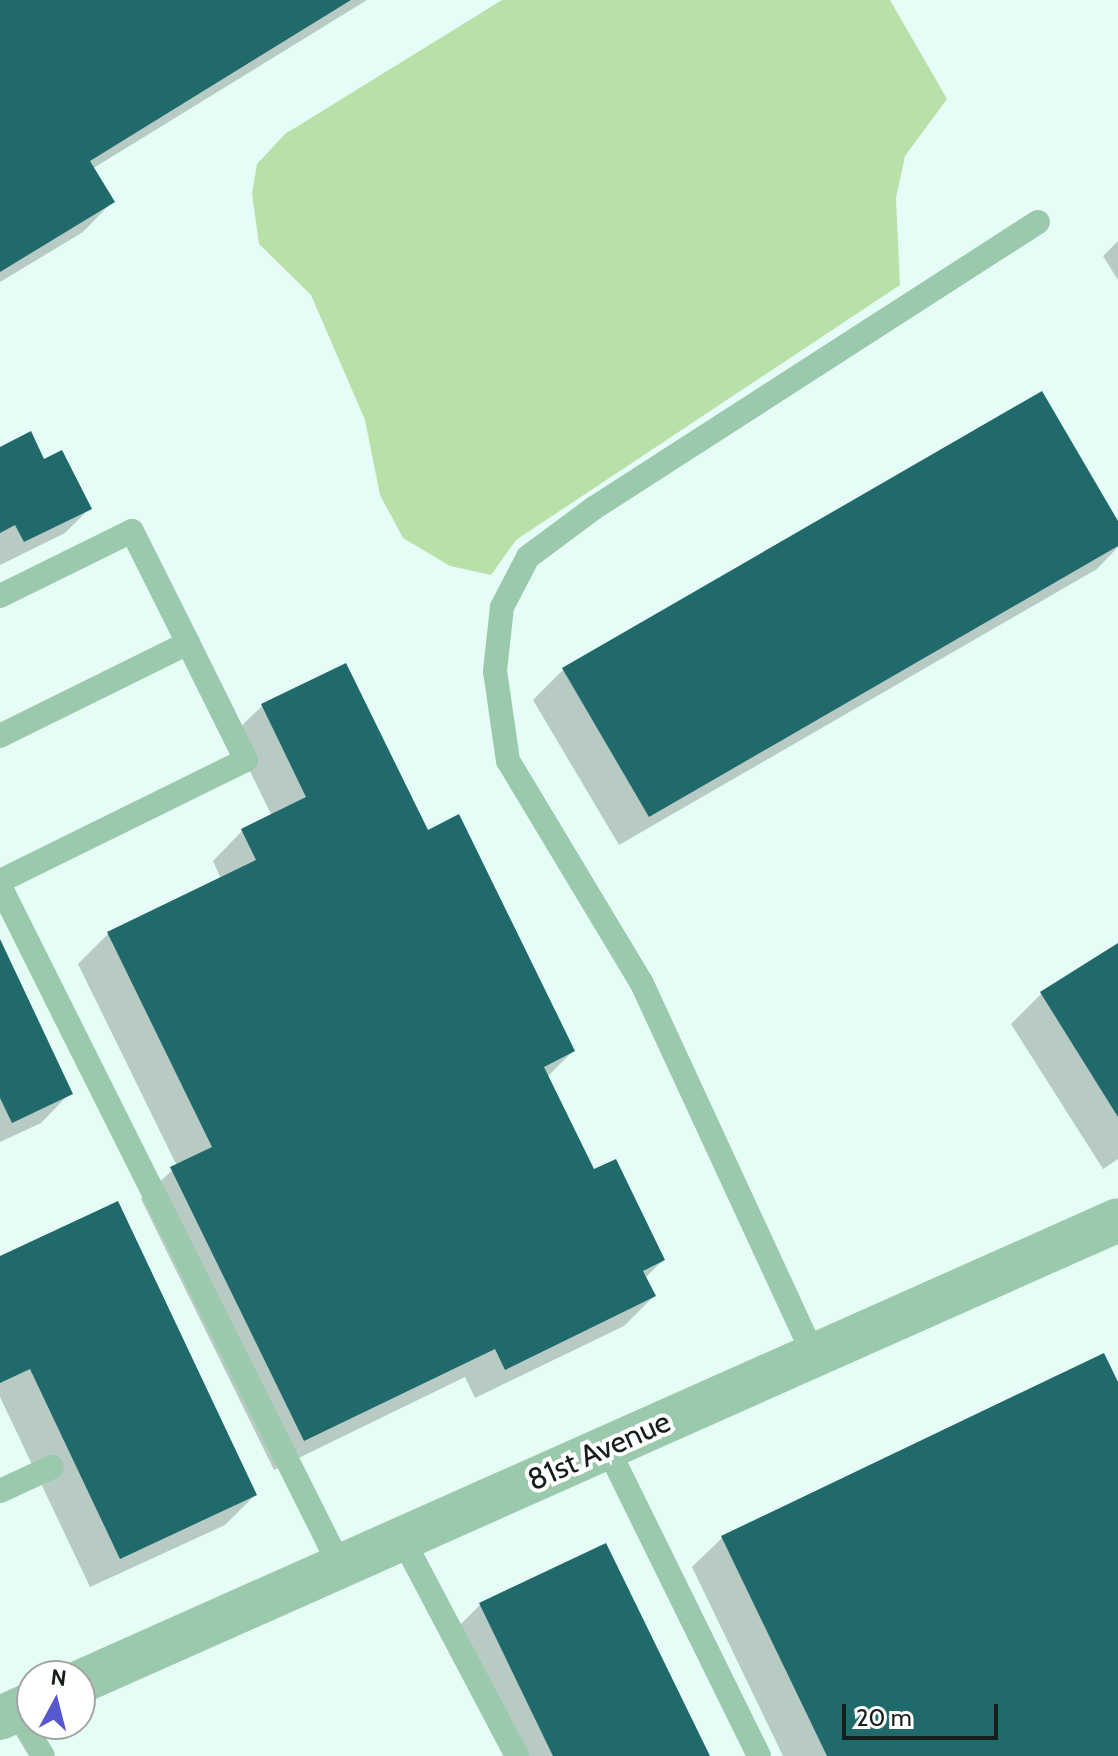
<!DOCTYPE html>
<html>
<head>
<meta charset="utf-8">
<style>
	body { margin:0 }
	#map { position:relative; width:1118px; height:1756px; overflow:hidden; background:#e5fdf6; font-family:Cabin,sans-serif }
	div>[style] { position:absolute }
	.green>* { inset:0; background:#bae0a9 }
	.shadow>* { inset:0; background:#0003 }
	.building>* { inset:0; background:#216a6b }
	.lane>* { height:24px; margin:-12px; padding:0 12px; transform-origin:12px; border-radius:12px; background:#9ac9ab }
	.street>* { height:44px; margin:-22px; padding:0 22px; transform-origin:22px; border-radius:22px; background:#9ac9ab }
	span { translate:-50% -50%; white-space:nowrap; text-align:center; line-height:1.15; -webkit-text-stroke:8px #fff; paint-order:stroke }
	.street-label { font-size:30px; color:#161e1c }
	.north { position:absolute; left:16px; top:1660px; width:80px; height:80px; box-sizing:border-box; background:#fff; border:2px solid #a2a5a4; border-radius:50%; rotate:7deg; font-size:22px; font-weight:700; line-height:32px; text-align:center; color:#161e1c }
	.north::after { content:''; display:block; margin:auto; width:28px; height:36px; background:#5757ce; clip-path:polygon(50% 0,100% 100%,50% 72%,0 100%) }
	.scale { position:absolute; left:842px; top:1704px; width:156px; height:36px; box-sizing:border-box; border:4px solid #161e1c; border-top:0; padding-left:10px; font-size:24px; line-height:28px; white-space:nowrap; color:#161e1c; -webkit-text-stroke:6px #fff; paint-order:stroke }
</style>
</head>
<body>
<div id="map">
	<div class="green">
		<div style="clip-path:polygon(502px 0,890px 0,947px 99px,905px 156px,896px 198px,900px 285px,516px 540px,491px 575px,450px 566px,403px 538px,380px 495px,365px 420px,311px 295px,259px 244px,252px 194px,257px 164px,285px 134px)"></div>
	</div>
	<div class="shadow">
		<div style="clip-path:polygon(0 0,367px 0,92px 169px,112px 202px,83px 232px,0 282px)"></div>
		<div style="clip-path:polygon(1118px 241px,1118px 280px,1103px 256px)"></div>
		<div style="clip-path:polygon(1041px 394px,1118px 525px,1118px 547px,1097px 569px,619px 845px,533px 700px,563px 670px)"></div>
		<div style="clip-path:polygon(0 449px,43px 462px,89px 509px,65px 533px,0 565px)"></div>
		<div style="clip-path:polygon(345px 665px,427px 832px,573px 1051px,547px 1077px,593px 1172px,663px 1260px,645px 1278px,654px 1296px,624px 1326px,475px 1398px,465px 1377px,274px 1470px,141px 1199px,177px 1166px,78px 964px,108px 934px,221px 879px,213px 861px,242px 831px,272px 816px,232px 735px,262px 706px)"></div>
		<div style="clip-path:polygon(0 944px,70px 1093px,41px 1123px,0 1142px)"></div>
		<div style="clip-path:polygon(1118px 946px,1118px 1159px,1103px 1169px,1011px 1024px,1041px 994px)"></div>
		<div style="clip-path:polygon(0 1258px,255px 1495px,225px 1525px,90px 1587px,0 1397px)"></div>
		<div style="clip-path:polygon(1118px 1387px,1118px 1756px,783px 1756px,692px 1567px,722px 1538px)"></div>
		<div style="clip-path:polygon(605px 1545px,708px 1756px,509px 1756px,450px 1635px,480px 1605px)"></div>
	</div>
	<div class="building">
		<div style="clip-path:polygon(0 0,351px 0,90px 161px,115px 202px,0 272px)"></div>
		<div style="clip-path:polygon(1042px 391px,1118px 521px,1118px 546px,649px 817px,562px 668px)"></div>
		<div style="clip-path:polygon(31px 431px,44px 459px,62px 450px,92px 509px,24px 542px,15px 525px,0 533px,0 447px)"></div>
		<div style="clip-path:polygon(346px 663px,428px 830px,459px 814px,575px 1051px,544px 1067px,594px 1169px,616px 1159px,665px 1260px,643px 1271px,656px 1296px,505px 1370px,495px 1349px,304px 1441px,170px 1167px,212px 1147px,107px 932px,256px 860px,241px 829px,306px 797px,261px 704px)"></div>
		<div style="clip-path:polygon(0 939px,73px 1094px,12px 1123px,0 1098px)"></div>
		<div style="clip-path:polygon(1118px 943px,1118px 1117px,1040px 992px)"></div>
		<div style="clip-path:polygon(118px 1201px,257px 1495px,120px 1559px,30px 1369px,0 1383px,0 1256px)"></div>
		<div style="clip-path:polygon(1104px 1353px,1118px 1382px,1118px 1756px,827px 1756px,721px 1536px)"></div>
		<div style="clip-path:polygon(606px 1543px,710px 1756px,553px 1756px,479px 1603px)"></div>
	</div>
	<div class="lane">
		<div style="left:0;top:596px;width:147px;rotate:-26.2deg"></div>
		<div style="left:132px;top:531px;width:125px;rotate:63.4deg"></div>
		<div style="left:188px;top:643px;width:210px;rotate:153.7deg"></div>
		<div style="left:0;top:881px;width:274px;rotate:-26.2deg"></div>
		<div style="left:246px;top:760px;width:131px;rotate:-116.4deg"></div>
		<div style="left:0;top:886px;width:760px;rotate:63.43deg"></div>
		<div style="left:814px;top:1356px;width:412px;rotate:-114.8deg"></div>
		<div style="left:641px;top:982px;width:258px;rotate:-121deg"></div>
		<div style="left:508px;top:761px;width:91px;rotate:-98.2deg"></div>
		<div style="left:495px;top:671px;width:64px;rotate:-83.8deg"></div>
		<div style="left:502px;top:607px;width:56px;rotate:-62.5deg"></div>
		<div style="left:528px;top:557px;width:82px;rotate:-36.6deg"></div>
		<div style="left:594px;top:508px;width:528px;rotate:-32.79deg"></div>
		<div style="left:607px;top:1447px;width:344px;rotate:63.8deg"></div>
		<div style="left:0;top:1491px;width:57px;rotate:-24.8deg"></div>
		<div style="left:402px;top:1538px;width:246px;rotate:62.2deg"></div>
		<div style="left:16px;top:1711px;width:52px;rotate:59deg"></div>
	</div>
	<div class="street">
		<div style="left:80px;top:1682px;width:1136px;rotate:-23.99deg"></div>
		<div style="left:0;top:1718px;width:35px;rotate:-24deg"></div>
	</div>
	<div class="street-label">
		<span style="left:599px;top:1451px;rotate:-24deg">81st Avenue</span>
	</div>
	<div class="north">N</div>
	<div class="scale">20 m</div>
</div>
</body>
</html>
